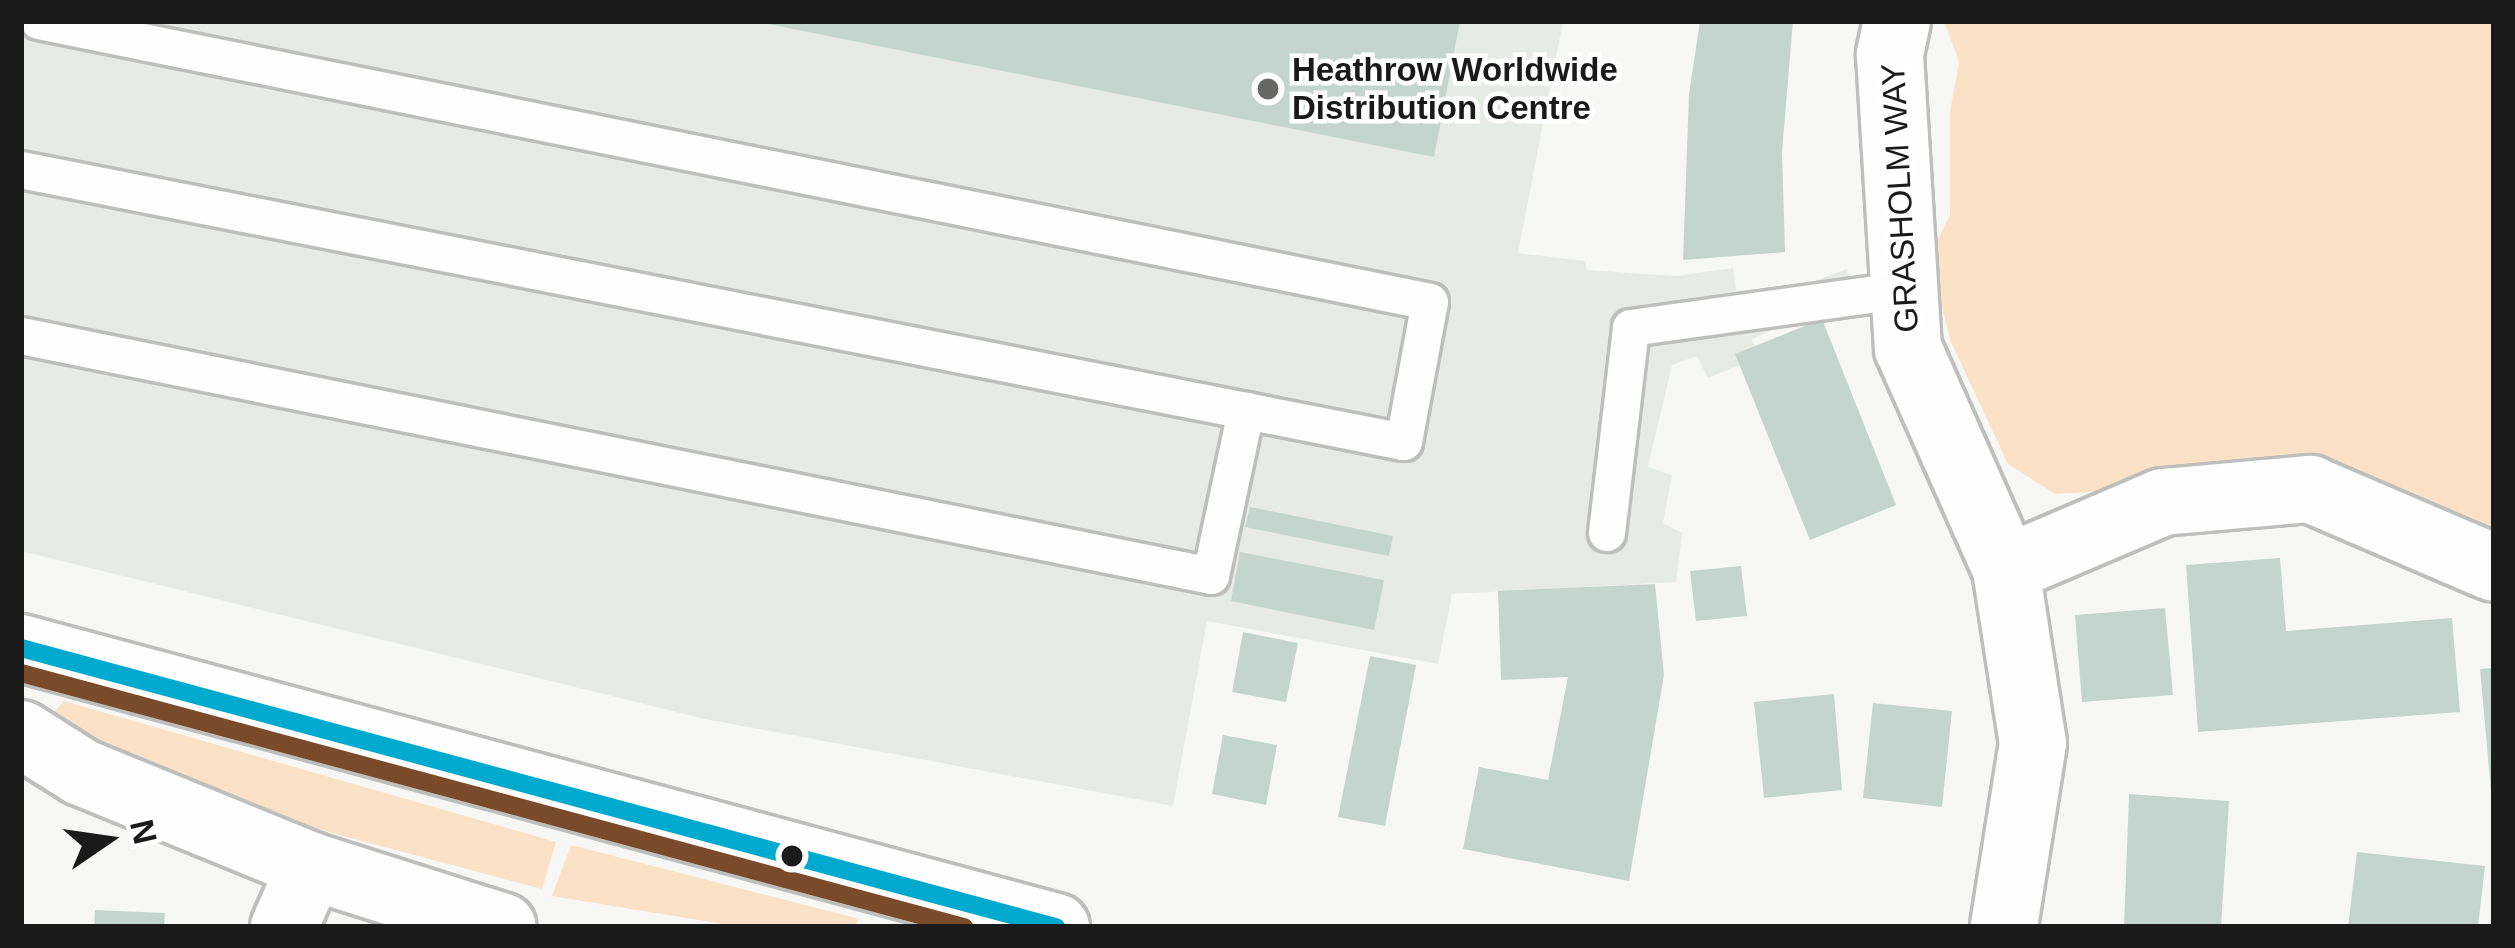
<!DOCTYPE html>
<html>
<head>
<meta charset="utf-8">
<style>
	body { margin:0 }
	#map { position:relative; width:2515px; height:948px; overflow:hidden; background:#f7f8f6; font-family:Helvetica,sans-serif }
	div>[style] { position:absolute }
	.built>* { inset:0; background:#e6ebe5 }
	.green>* { inset:0; background:#fbe2c6 }
	.building>* { inset:0; background:#c4d5cf }
	.roads { filter:drop-shadow(3px 0 #bebfbd) drop-shadow(-3px 0 #bebfbd) drop-shadow(0 3px #bebfbd) drop-shadow(0 -3px #bebfbd) }
	.service>* { height:36px; margin:-18px; padding:0 18px; transform-origin:18px; border-radius:18px; background:#fefefe }
	.minor>* { height:66px; margin:-33px; padding:0 33px; transform-origin:33px; border-radius:33px; background:#fefefe }
	.tertiary>* { height:66px; margin:-33px; padding:0 33px; transform-origin:33px; border-radius:33px; background:#fefefe }
	.bus-1>* { height:18px; margin:-9px; padding:0 9px; transform-origin:9px; border-radius:9px; background:#00a9ce }
	.bus-2>* { height:18px; margin:-9px; padding:0 9px; transform-origin:9px; border-radius:9px; background:#7a4b2a }
	.dots>* { width:33px; height:33px; translate:-50% -50%; box-sizing:border-box; border:6px solid #fff; border-radius:50% }
	span { translate:-50% -50%; white-space:nowrap; text-align:center; line-height:1.15; -webkit-text-stroke:9px #fff; paint-order:stroke }
	.poi-label { font-size:33px; color:#191a19; font-weight:700 }
	.left { translate:0 -50%; text-align:left }
	.street-label { font-size:33px; color:#191a19 }
	.frame { position:absolute; inset:0; border:24px solid #191a19; pointer-events:none }
	.north { position:absolute; left:48px; top:780px; width:120px; height:120px; -webkit-text-stroke:9px #fff; paint-order:stroke; rotate:77deg; font-size:33px; font-weight:700; line-height:48px; text-align:center; color:#191a19 }
	.north::after { content:''; display:block; margin:auto; width:42px; height:54px; background:#191a19; clip-path:polygon(50% 0,100% 100%,50% 72%,0 100%) }
</style>
</head>
<body>
<div id="map">
	<div class="built">
		<div style="clip-path:polygon(21px 21px,1563px 21px,1518px 253px,1585px 261px,1587px 270px,1676px 276px,1733px 268px,1736px 291px,1801px 286px,1847px 269px,1853px 305px,1817px 310px,1752px 339px,1759px 357px,1708px 378px,1697px 356px,1672px 365px,1648px 467px,1672px 475px,1663px 523px,1682px 533px,1676px 582px,1452px 594px,1438px 664px,1207px 621px,1173px 806px,705px 719px,21px 551px)"></div>
	</div>
	<div class="green">
		<div style="clip-path:polygon(1944px 21px,2494px 21px,2494px 534px,2350px 476px,2055px 494px,2008px 464px,1950px 340px,1930px 256px,1950px 215px,1950px 112px,1959px 62px)"></div>
		<div style="clip-path:polygon(64px 701px,556px 842px,542px 889px,302px 825px,44px 723px)"></div>
		<div style="clip-path:polygon(571px 845px,860px 919px,853px 927px,740px 927px,552px 896px)"></div>
	</div>
	<div class="building">
		<div style="clip-path:polygon(753px 21px,1460px 21px,1434px 157px)"></div>
		<div style="clip-path:polygon(1700px 21px,1793px 21px,1782px 152px,1785px 252px,1683px 260px,1689px 94px)"></div>
		<div style="clip-path:polygon(1822px 319px,1896px 505px,1810px 540px,1735px 354px)"></div>
		<div style="clip-path:polygon(1250px 507px,1393px 536px,1389px 556px,1245px 527px)"></div>
		<div style="clip-path:polygon(1240px 552px,1384px 580px,1374px 630px,1231px 601px)"></div>
		<div style="clip-path:polygon(2280px 558px,2286px 631px,2452px 618px,2460px 712px,2198px 732px,2186px 565px)"></div>
		<div style="clip-path:polygon(1741px 566px,1747px 616px,1696px 621px,1690px 571px)"></div>
		<div style="clip-path:polygon(1655px 584px,1664px 675px,1629px 881px,1463px 849px,1479px 767px,1548px 780px,1568px 677px,1501px 680px,1498px 591px)"></div>
		<div style="clip-path:polygon(2165px 608px,2173px 695px,2082px 702px,2075px 615px)"></div>
		<div style="clip-path:polygon(1243px 632px,1298px 643px,1286px 702px,1232px 692px)"></div>
		<div style="clip-path:polygon(1370px 656px,1416px 665px,1385px 826px,1338px 817px)"></div>
		<div style="clip-path:polygon(2494px 668px,2494px 791px,2491px 791px,2480px 669px)"></div>
		<div style="clip-path:polygon(1834px 694px,1842px 790px,1764px 798px,1754px 702px)"></div>
		<div style="clip-path:polygon(1873px 703px,1952px 711px,1942px 807px,1863px 798px)"></div>
		<div style="clip-path:polygon(1223px 735px,1277px 745px,1266px 805px,1212px 794px)"></div>
		<div style="clip-path:polygon(2129px 794px,2229px 801px,2221px 927px,2124px 927px)"></div>
		<div style="clip-path:polygon(2357px 852px,2485px 866px,2478px 927px,2348px 927px)"></div>
		<div style="clip-path:polygon(95px 910px,165px 913px,164px 927px,94px 927px)"></div>
	</div>
	<div class="roads">
		<div class="service">
			<div style="left:21px;top:170px;width:1409px;rotate:11.13deg"></div>
			<div style="left:1404px;top:442px;width:142px;rotate:-79.5deg"></div>
			<div style="left:1430px;top:302px;width:1419px;rotate:-168.58deg"></div>
			<div style="left:21px;top:336px;width:1214px;rotate:11.4deg"></div>
			<div style="left:1211px;top:576px;width:169px;rotate:-78deg"></div>
			<div style="left:1607px;top:533px;width:206px;rotate:-83.3deg"></div>
			<div style="left:1631px;top:328px;width:276px;rotate:-7.9deg"></div>
		</div>
		<div class="minor">
			<div style="left:1897px;top:21px;width:35px;rotate:102deg"></div>
			<div style="left:1890px;top:55px;width:294px;rotate:86.5deg"></div>
			<div style="left:1908px;top:348px;width:242px;rotate:66.1deg"></div>
			<div style="left:2006px;top:569px;width:176px;rotate:81.2deg"></div>
			<div style="left:2033px;top:743px;width:186px;rotate:99deg"></div>
			<div style="left:2006px;top:569px;width:171px;rotate:-23.1deg"></div>
			<div style="left:2163px;top:502px;width:148px;rotate:-5.1deg"></div>
			<div style="left:2310px;top:489px;width:200px;rotate:23.2deg"></div>
			<div style="left:21px;top:734px;width:71px;rotate:32.3deg"></div>
			<div style="left:81px;top:772px;width:248px;rotate:22.2deg"></div>
			<div style="left:311px;top:866px;width:201px;rotate:17.6deg"></div>
			<div style="left:284px;top:927px;width:67px;rotate:-66.1deg"></div>
		</div>
		<div class="tertiary">
			<div style="left:21px;top:648px;width:1072px;rotate:15.09deg"></div>
		</div>
	</div>
	<div class="bus-1">
		<div style="left:21px;top:648px;width:1072px;rotate:15.09deg"></div>
	</div>
	<div class="bus-2">
		<div style="left:21px;top:673px;width:977px;rotate:15.08deg"></div>
	</div>
	<div class="dots">
		<div style="left:1268px;top:89px;background:#676866"></div>
		<div style="left:792px;top:856px;background:#191a19"></div>
	</div>
	<div class="poi-label">
		<span class="left" style="left:1292px;top:89px">Heathrow Worldwide<br>Distribution Centre</span>
	</div>
	<div class="street-label">
		<span style="left:1900px;top:198px;rotate:-93deg">GRASHOLM WAY</span>
	</div>
	<div class="frame"></div>
	<div class="north">N</div>
</div>
</body>
</html>
